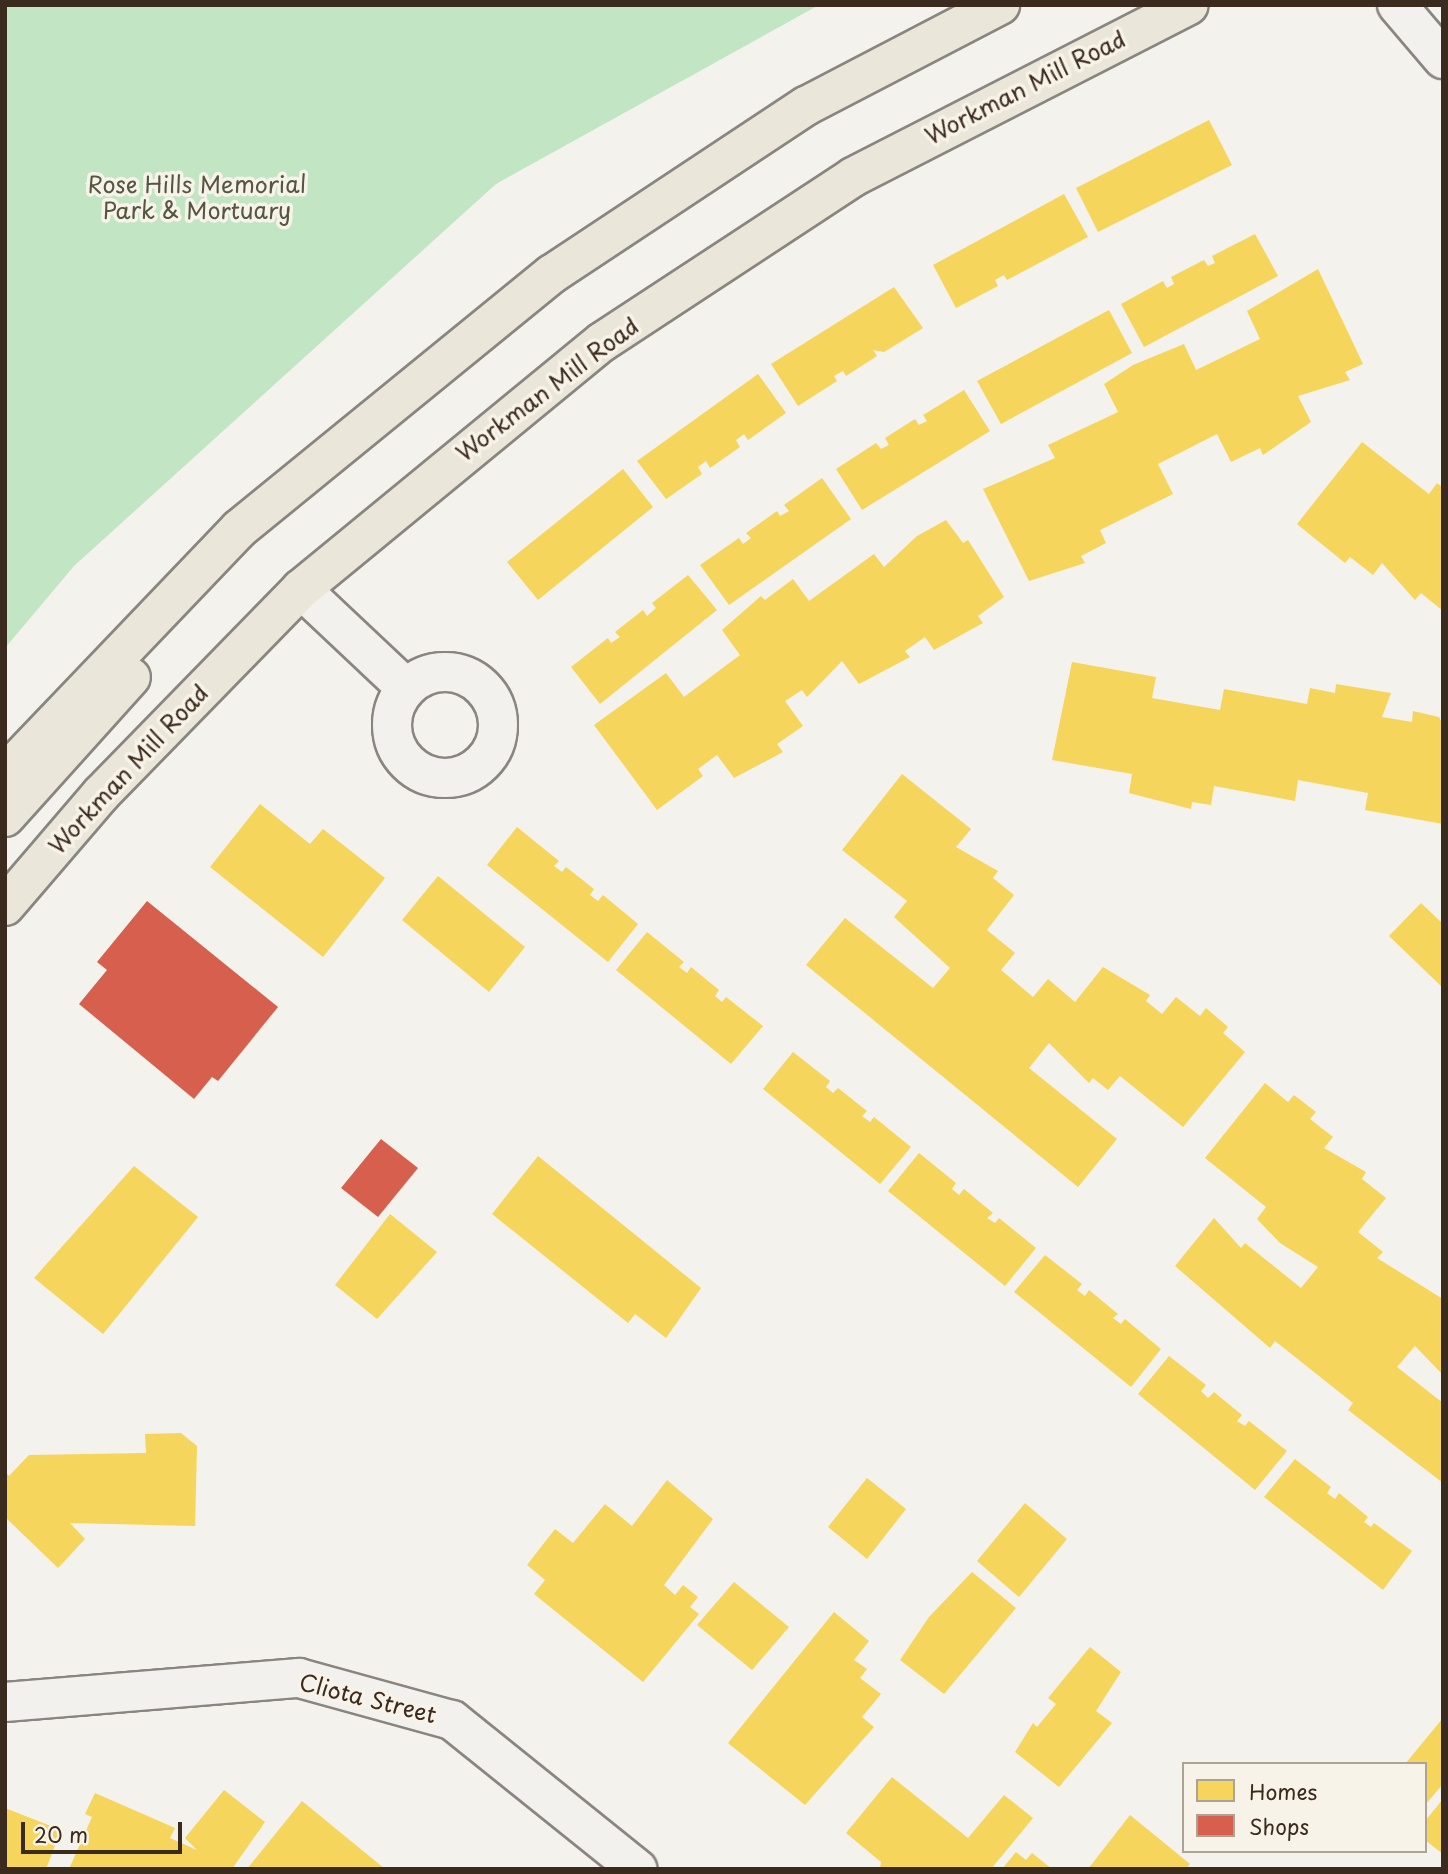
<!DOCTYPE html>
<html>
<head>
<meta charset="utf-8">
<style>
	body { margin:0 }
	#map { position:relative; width:1448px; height:1874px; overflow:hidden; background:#f4f2ec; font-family:"Playpen Sans",sans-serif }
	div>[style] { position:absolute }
	.green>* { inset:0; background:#c2e5c4 }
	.homes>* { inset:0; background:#f6d55c }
	.shops>* { inset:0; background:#d6604d }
	.roads { filter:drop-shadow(2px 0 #898580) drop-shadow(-2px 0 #898580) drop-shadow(0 2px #898580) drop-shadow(0 -2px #898580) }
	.minor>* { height:38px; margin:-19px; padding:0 19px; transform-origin:19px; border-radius:19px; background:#f2f1ed }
	.minor>.ring { margin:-19px; padding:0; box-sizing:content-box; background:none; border:38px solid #f2f1ed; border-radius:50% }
	.major>* { height:38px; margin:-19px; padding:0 19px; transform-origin:19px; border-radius:19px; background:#ebe6da }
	span { translate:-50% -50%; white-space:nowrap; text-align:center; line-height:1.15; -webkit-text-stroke:7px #f7f3e8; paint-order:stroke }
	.street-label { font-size:23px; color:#3b2a1e }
	.park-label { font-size:23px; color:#535640 }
	.frame { position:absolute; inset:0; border:7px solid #3b2a1e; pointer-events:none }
	.legend { position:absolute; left:1182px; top:1762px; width:245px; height:91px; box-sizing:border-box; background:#f7f3e8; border:2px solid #aca397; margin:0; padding:9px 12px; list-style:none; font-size:21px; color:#3b2a1e }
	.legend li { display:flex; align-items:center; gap:14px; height:35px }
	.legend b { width:35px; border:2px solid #aca397 }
	.scale { position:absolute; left:21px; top:1822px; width:161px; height:32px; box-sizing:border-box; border:4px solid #3b2a1e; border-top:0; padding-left:9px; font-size:21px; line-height:24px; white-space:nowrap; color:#3b2a1e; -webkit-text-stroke:5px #f7f3e8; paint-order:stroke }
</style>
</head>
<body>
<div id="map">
	<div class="green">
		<div style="clip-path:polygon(5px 5px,819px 5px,496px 184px,74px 566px,5px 648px)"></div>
	</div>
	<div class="homes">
		<div style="clip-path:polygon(1209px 120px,1232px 165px,1098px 232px,1076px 188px)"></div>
		<div style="clip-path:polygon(1064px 194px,1088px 237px,1007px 280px,1004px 275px,995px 280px,998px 286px,956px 308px,933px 265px)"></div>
		<div style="clip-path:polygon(1255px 234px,1278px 276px,1144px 347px,1121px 304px,1163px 281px,1167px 288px,1174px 284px,1171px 277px,1204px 260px,1208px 266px,1215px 263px,1212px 256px)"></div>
		<div style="clip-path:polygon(1318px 269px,1363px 364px,1345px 372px,1350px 380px,1298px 396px,1311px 422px,1263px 455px,1260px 448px,1231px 462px,1217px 434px,1158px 464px,1173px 494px,1100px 530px,1106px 543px,1081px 556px,1085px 563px,1029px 581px,983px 489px,1055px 458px,1048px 445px,1118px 412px,1104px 384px,1133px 365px,1184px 344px,1196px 370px,1260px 339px,1247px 311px)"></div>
		<div style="clip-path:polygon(894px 287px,923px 328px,884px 352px,873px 350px,877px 356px,846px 376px,843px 371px,834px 376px,837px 381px,798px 406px,771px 364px)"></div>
		<div style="clip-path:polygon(1109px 310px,1132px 353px,1001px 424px,977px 381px)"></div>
		<div style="clip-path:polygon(758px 374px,786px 413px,748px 440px,744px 434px,736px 440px,740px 447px,710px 468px,706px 461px,698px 467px,702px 474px,666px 499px,637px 461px)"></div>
		<div style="clip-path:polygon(964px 390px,990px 431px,862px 510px,836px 469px,876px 443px,881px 449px,889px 445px,885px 438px,915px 419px,919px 425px,927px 421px,923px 415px)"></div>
		<div style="clip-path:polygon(1362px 442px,1429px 494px,1437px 483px,1443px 488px,1443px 611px,1421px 593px,1415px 600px,1382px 563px,1373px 575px,1350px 557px,1345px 563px,1297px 524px)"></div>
		<div style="clip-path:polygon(623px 469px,653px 507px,538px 600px,507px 562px)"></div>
		<div style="clip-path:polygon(822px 478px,851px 519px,729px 605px,700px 565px,739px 538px,743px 544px,751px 538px,746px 533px,777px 511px,780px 516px,789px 511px,784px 505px)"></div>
		<div style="clip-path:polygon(946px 520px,963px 543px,968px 540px,1004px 597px,978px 616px,983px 623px,934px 650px,925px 637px,905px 651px,910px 657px,859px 684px,842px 661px,807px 697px,802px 690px,785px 701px,803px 726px,777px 744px,783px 752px,734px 778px,717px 755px,698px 769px,703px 776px,657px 810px,594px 725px,666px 673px,684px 697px,740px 655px,722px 630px,761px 596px,765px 600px,793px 579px,809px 601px,874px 554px,884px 567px,917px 536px)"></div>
		<div style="clip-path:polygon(688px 575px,717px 610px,600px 704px,571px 667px,608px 638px,611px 643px,620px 637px,615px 632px,643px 610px,647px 616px,656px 608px,652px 603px)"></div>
		<div style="clip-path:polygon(1072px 662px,1156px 677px,1152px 698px,1220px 710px,1224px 689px,1307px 704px,1310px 688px,1335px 693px,1336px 684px,1391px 693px,1382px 717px,1412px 722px,1413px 711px,1439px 717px,1443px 725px,1443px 824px,1365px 810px,1368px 793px,1298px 780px,1295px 801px,1214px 786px,1211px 805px,1192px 802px,1191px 809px,1129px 793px,1132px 774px,1052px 760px)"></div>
		<div style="clip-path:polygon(902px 774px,971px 829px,956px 847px,998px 871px,993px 878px,1014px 895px,987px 930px,1015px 953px,1001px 970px,1033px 997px,1048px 979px,1075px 1002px,1103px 967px,1150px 995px,1146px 1001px,1162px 1014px,1176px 997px,1200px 1016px,1206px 1008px,1228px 1027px,1223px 1033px,1245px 1052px,1183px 1127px,1120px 1076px,1108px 1090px,1093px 1078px,1089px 1083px,1049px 1043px,1029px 1068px,1117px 1139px,1078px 1187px,806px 965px,845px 918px,933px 988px,950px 968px,894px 917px,907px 901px,842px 850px)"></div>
		<div style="clip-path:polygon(260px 804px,310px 844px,323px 829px,385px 878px,323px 957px,210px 867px)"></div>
		<div style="clip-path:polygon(517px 827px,559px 861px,554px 866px,562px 872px,566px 867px,594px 889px,590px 895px,598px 901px,603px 895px,638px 924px,608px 962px,487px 865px)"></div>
		<div style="clip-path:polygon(438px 876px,525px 947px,489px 992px,402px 920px)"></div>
		<div style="clip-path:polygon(1421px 903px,1443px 924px,1441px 986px,1389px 936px)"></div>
		<div style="clip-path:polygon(647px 932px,684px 962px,679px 967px,687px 973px,691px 967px,719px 990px,715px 996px,722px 1002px,726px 997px,763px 1026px,731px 1064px,616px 970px)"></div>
		<div style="clip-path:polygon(793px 1052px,830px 1081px,826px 1087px,833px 1093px,838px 1088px,867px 1111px,862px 1116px,870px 1122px,874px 1117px,911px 1147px,880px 1184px,763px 1089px)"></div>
		<div style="clip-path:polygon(1265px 1083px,1288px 1102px,1294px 1095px,1316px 1112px,1310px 1119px,1333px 1137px,1324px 1148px,1366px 1172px,1362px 1179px,1386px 1198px,1358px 1232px,1383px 1252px,1377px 1258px,1443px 1299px,1443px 1375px,1415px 1346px,1397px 1367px,1443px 1403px,1443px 1483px,1348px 1410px,1353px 1403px,1275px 1341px,1270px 1348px,1175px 1266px,1214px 1218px,1241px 1248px,1245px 1243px,1301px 1288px,1318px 1267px,1280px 1243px,1257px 1219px,1266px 1207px,1205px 1158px)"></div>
		<div style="clip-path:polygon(919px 1153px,956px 1183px,952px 1189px,959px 1195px,964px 1189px,993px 1213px,987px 1218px,995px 1223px,999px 1218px,1036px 1248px,1005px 1286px,888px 1191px)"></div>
		<div style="clip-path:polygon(538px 1156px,701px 1288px,666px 1338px,635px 1314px,628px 1323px,492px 1214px)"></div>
		<div style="clip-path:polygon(134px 1166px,198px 1217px,103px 1334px,34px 1278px)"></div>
		<div style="clip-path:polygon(390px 1214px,437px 1252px,377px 1319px,335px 1285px)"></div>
		<div style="clip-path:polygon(1045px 1255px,1082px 1284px,1077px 1290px,1085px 1296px,1089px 1290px,1118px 1314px,1113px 1318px,1121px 1324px,1125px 1319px,1161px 1349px,1131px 1387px,1014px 1292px)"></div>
		<div style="clip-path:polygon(1169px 1356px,1206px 1385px,1201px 1391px,1208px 1398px,1214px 1392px,1242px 1415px,1237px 1421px,1245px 1426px,1249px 1421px,1287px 1451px,1255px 1490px,1138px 1394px)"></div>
		<div style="clip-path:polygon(181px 1433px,197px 1446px,195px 1526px,70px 1523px,85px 1539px,58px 1568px,5px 1517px,5px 1472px,9px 1476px,29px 1455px,146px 1453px,145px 1434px)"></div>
		<div style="clip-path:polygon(1295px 1459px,1331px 1487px,1327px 1493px,1335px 1499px,1339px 1493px,1368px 1517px,1364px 1522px,1371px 1527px,1374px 1523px,1412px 1551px,1383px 1590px,1264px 1497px)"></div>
		<div style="clip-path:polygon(867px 1478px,906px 1509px,867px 1559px,828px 1527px)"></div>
		<div style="clip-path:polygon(667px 1480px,713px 1519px,664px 1585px,675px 1595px,683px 1585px,698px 1597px,690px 1607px,699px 1614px,643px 1682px,534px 1594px,545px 1580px,527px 1565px,555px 1529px,573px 1543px,605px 1504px,632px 1526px)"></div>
		<div style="clip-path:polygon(1025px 1503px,1067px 1539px,1019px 1597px,977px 1561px)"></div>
		<div style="clip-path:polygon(972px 1572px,1016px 1608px,944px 1694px,900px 1660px,929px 1617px)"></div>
		<div style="clip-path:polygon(734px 1582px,789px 1627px,752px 1670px,697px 1625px)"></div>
		<div style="clip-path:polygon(834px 1612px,869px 1641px,854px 1660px,867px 1669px,860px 1678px,881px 1694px,862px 1717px,874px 1727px,805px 1805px,728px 1743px)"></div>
		<div style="clip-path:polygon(1090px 1647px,1121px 1672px,1096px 1711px,1112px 1723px,1059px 1787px,1015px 1752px,1033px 1723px,1037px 1727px,1056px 1704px,1048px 1698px)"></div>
		<div style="clip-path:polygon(1443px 1718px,1443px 1784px,1425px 1805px,1425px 1764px,1405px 1764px)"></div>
		<div style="clip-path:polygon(892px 1777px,968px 1838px,1004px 1795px,1033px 1818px,991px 1869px,880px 1869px,881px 1862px,846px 1833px)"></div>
		<div style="clip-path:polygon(224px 1790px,265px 1822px,232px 1869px,69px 1869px,92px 1817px,85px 1814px,95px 1793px,175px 1828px,170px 1838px,197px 1850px,185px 1838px)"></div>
		<div style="clip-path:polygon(1443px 1799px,1443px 1854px,1425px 1840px,1425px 1821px)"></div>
		<div style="clip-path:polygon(302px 1801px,385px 1869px,247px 1869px)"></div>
		<div style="clip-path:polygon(5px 1808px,61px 1830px,46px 1869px,5px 1869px)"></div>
		<div style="clip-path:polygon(1130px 1815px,1190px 1864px,1186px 1869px,1088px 1869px)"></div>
		<div style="clip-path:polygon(1016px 1852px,1026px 1860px,1032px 1853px,1052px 1869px,1002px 1869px)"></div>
	</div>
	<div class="shops">
		<div style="clip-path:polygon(147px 901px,278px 1007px,218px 1081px,212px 1077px,194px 1099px,79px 1004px,107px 970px,97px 962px)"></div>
		<div style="clip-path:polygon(381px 1139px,418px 1168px,378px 1217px,341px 1188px)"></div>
	</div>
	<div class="roads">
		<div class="minor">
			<div style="left:1397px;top:5px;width:71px;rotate:49.6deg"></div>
			<div style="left:301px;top:589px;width:144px;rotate:43.3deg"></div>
			<div class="ring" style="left:392px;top:672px;width:68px;height:68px"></div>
			<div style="left:5px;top:1702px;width:295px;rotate:-4.7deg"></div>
			<div style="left:299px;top:1678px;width:159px;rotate:15.4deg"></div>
			<div style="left:452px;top:1720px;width:238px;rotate:38.8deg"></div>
		</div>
		<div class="major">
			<div style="left:5px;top:774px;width:339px;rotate:-46.3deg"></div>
			<div style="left:239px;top:529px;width:404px;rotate:-39.2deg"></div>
			<div style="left:552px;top:274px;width:305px;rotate:-33.5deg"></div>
			<div style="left:806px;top:106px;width:219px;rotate:-27.5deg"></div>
			<div style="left:5px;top:817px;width:188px;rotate:-48deg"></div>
			<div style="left:5px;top:906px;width:148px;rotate:-49.4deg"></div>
			<div style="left:101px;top:794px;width:286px;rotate:-45.7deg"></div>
			<div style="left:301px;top:589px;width:389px;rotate:-39.4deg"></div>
			<div style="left:602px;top:342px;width:300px;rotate:-33.3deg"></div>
			<div style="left:853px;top:177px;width:377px;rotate:-27.1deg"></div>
		</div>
	</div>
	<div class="street-label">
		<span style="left:1025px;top:87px;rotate:-27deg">Workman Mill Road</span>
		<span style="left:547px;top:389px;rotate:-37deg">Workman Mill Road</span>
		<span style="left:128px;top:769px;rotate:-47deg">Workman Mill Road</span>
		<span style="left:368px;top:1698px;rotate:14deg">Cliota Street</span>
	</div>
	<div class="park-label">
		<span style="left:197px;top:197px">Rose Hills Memorial<br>Park &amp; Mortuary</span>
	</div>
	<div class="frame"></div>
	<ul class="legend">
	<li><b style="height:19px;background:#f6d55c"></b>Homes</li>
	<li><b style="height:19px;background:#d6604d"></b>Shops</li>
	</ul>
	<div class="scale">20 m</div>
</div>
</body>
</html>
